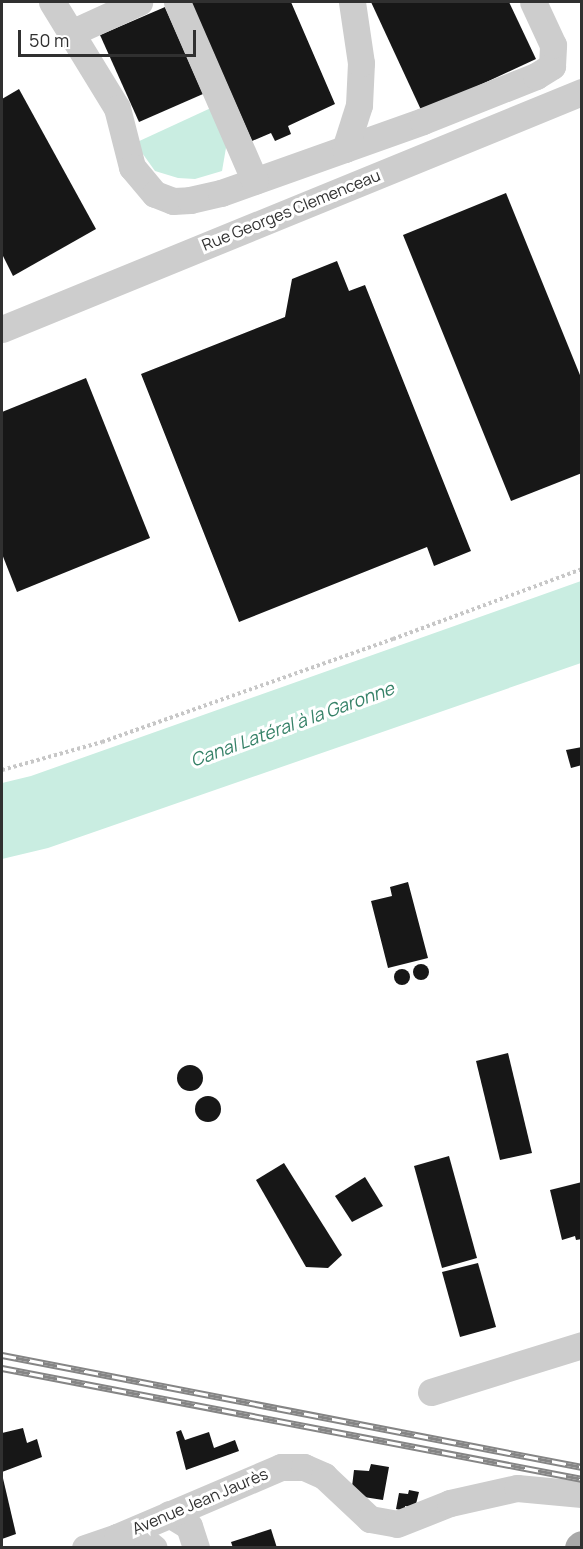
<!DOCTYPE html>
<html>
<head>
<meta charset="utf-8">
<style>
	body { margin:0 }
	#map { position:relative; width:583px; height:1549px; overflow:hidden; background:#fff; font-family:Manrope,sans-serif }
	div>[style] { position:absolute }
	.water>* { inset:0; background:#c9ede1 }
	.building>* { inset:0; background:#171717 }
	.round { border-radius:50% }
	.path>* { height:4px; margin-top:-2px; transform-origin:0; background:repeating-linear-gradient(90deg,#c7c7c7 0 3px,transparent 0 6px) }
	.minor>* { height:27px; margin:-13.5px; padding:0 13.5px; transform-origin:13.5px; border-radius:13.5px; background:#cdcdcd }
	.major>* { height:33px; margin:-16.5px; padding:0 16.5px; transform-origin:16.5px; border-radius:16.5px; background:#a8a8a8 }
	.rail>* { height:7px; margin-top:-3.5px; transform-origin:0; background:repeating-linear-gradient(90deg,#fff 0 14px,#858585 0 28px); box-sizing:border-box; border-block:2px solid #858585 }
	span { translate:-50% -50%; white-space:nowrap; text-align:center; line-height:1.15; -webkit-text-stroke:6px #fff; paint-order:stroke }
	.street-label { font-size:16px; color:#303030 }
	.water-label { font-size:18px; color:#358167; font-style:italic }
	.frame { position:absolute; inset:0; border:3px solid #303030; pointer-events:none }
	.scale { position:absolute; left:18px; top:30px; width:178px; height:27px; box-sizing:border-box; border:3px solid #303030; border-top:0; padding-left:8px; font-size:18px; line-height:21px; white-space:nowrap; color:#303030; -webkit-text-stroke:4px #fff; paint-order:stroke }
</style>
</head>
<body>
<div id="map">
	<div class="water">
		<div style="clip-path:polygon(213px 107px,227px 142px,222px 171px,195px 179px,178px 178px,155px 171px,135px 143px)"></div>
		<div style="clip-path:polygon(581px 581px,581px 663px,48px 848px,2px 859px,2px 783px,31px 776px)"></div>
	</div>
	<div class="building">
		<div style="clip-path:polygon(191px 2px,291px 2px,335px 104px,288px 126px,291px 134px,275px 141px,271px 133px,252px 141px)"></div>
		<div style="clip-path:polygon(371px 2px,509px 2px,536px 59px,422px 112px)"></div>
		<div style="clip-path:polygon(165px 7px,203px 94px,139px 122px,100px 35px)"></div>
		<div style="clip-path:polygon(19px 89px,96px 229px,13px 276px,2px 254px,2px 99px)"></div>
		<div style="clip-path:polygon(506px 193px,582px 380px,582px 473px,511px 501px,403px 235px)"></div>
		<div style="clip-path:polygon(337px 261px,349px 291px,365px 285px,471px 551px,434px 566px,427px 547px,239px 622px,141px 374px,285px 317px,292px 279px)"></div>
		<div style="clip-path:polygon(86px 378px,150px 538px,17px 592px,2px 554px,2px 412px)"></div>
		<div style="clip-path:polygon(582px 747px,582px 765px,571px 768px,566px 750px)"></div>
		<div style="clip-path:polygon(408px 882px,428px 958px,388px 968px,371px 901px,392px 896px,390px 887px)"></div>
		<div class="round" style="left:413px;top:964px;width:16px;height:16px"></div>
		<div class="round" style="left:394px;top:969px;width:16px;height:16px"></div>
		<div style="clip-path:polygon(508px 1053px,532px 1153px,500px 1160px,476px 1061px)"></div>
		<div class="round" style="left:177px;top:1065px;width:26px;height:26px"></div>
		<div class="round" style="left:195px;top:1096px;width:26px;height:26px"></div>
		<div style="clip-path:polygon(449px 1156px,477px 1258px,442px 1268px,414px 1166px)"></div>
		<div style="clip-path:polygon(284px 1163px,342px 1255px,328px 1268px,306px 1267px,256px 1180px)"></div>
		<div style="clip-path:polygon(365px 1177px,383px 1206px,352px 1222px,335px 1196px)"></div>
		<div style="clip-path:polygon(582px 1182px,582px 1239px,576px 1240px,575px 1236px,562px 1240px,550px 1190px)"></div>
		<div style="clip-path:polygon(478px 1263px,496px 1327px,460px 1337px,442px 1272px)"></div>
		<div style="clip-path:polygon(23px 1428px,27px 1443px,37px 1439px,42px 1457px,2px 1472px,2px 1433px)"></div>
		<div style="clip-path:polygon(181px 1430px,185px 1440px,209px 1432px,214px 1448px,235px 1440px,239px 1451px,186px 1470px,176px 1432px)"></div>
		<div style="clip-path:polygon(371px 1464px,389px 1467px,383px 1500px,351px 1495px,354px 1470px,369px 1471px)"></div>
		<div style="clip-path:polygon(2px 1474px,16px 1534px,2px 1539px)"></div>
		<div style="clip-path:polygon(409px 1490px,419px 1492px,415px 1508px,405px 1506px,405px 1511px,396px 1509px,399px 1493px,408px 1494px)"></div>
		<div style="clip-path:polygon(271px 1529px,277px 1548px,233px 1548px,231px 1542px)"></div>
	</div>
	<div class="path">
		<div style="left:2px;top:770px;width:104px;rotate:-15.6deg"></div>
		<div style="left:102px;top:742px;width:309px;rotate:-19.5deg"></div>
		<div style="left:393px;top:639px;width:202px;rotate:-20.3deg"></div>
	</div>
	<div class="minor">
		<div style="left:52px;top:2px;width:124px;rotate:58.5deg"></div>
		<div style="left:117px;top:108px;width:61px;rotate:75.7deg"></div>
		<div style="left:132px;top:167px;width:35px;rotate:50deg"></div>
		<div style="left:155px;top:194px;width:19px;rotate:21deg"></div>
		<div style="left:173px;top:201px;width:17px;rotate:-3deg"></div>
		<div style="left:190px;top:200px;width:32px;rotate:-13deg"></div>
		<div style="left:221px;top:193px;width:214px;rotate:-19.6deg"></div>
		<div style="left:423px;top:121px;width:122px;rotate:-21.7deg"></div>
		<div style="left:536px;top:76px;width:19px;rotate:-32deg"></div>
		<div style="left:552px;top:66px;width:21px;rotate:-87deg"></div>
		<div style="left:553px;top:45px;width:47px;rotate:-114.9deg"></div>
		<div style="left:177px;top:2px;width:195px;rotate:66.5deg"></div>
		<div style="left:71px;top:33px;width:75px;rotate:-24.5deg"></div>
		<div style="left:345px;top:149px;width:46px;rotate:-72.3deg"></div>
		<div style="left:359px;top:105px;width:42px;rotate:-87.3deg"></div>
		<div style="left:361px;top:63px;width:62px;rotate:-98.4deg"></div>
		<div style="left:2px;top:329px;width:627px;rotate:-22.23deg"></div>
		<div style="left:431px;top:1392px;width:158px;rotate:-17.3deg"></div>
		<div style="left:169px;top:1514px;width:23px;rotate:31deg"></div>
		<div style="left:189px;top:1526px;width:23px;rotate:72deg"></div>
		<div style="left:117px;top:1537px;width:28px;rotate:8deg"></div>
		<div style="left:145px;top:1541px;width:11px;rotate:38deg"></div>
		<div style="left:85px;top:1548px;width:34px;rotate:-19deg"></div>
		<div style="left:117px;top:1537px;width:178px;rotate:-23.1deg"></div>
		<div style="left:281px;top:1467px;width:23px"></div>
		<div style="left:304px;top:1467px;width:22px;rotate:24deg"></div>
		<div style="left:324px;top:1476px;width:63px;rotate:43.1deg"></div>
		<div style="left:370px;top:1519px;width:27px;rotate:10deg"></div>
		<div style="left:397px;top:1524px;width:57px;rotate:-21.6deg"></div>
		<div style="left:450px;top:1503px;width:69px;rotate:-12.6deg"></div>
		<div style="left:517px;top:1488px;width:65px;rotate:5.3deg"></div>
	</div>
	<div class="major">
		<div style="left:581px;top:1548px;width:1px;rotate:-45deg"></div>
	</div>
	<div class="rail">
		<div style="left:2px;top:1355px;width:591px;rotate:10.93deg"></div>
		<div style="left:2px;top:1368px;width:591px;rotate:10.83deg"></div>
	</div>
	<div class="street-label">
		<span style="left:291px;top:210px;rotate:-22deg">Rue Georges Clemenceau</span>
		<span style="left:200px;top:1501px;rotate:-23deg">Avenue Jean Jaurès</span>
	</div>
	<div class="water-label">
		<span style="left:292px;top:724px;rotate:-20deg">Canal Latéral à la Garonne</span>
	</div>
	<div class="frame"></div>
	<div class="scale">50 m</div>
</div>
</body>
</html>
